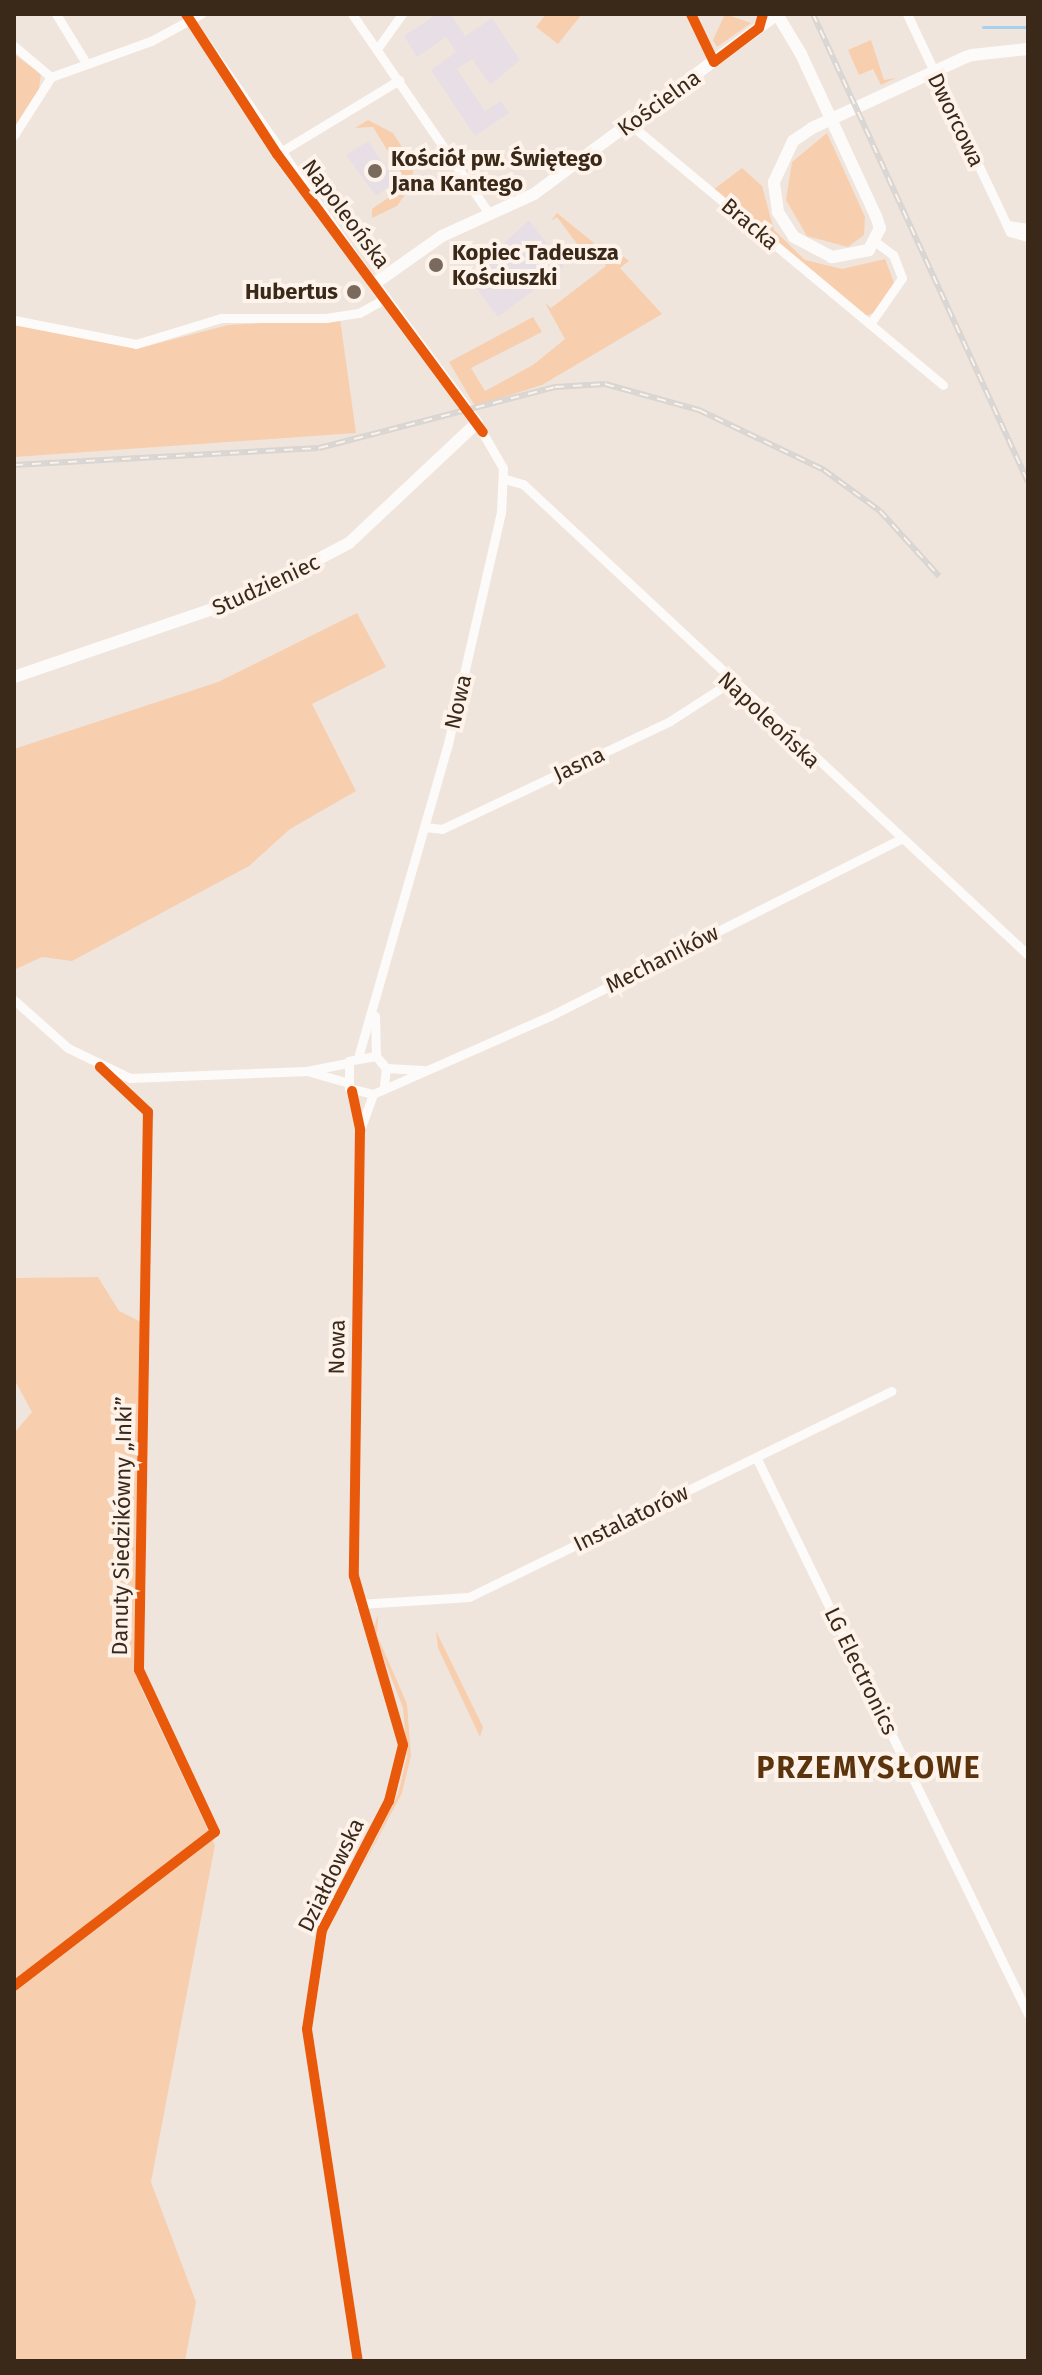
<!DOCTYPE html>
<html>
<head>
<meta charset="utf-8">
<style>
	body { margin:0 }
	#map { position:relative; width:1042px; height:2375px; overflow:hidden; background:#f0e5dc; font-family:"Fira Sans",sans-serif }
	div>[style] { position:absolute }
	.green>* { inset:0; background:#f7cfaf }
	.stream>* { height:3px; margin:-1.5px; padding:0 1.5px; transform-origin:1.5px; border-radius:1.5px; background:#a8d1ee }
	.building>* { inset:0; background:#e7dfe5 }
	.minor>* { height:9px; margin:-4.5px; padding:0 4.5px; transform-origin:4.5px; border-radius:4.5px; background:#fdfbfa }
	.major>* { height:12px; margin:-6px; padding:0 6px; transform-origin:6px; border-radius:6px; background:#fdfbfa }
	.rail>* { height:6px; margin-top:-3px; transform-origin:0; background:repeating-linear-gradient(90deg,#fdf3eb 0 9px,#d8d5d2 0 18px); box-sizing:border-box; border-block:2px solid #d8d5d2 }
	.cycleway>* { height:10px; margin:-5px; padding:0 5px; transform-origin:5px; border-radius:5px; background:#e8590c }
	.dots>* { width:22px; height:22px; translate:-50% -50%; box-sizing:border-box; border:4px solid #fdf3eb; border-radius:50% }
	span { translate:-50% -50%; white-space:nowrap; text-align:center; line-height:1.15; -webkit-text-stroke:8px #fdf3eb; paint-order:stroke }
	.street-label { font-size:22px; color:#3a2818 }
	.poi-label { font-size:22px; color:#3a2818; font-weight:700 }
	.left { translate:0 -50%; text-align:left }
	.right { translate:-100% -50%; text-align:right }
	.district-label { font-size:30px; color:#5b330d; font-weight:700; letter-spacing:2px }
	.frame { position:absolute; inset:0; border:16px solid #3a2818; pointer-events:none }
</style>
</head>
<body>
<div id="map">
	<div class="green">
		<div style="clip-path:polygon(546px 14px,582px 14px,558px 44px,536px 27px)"></div>
		<div style="clip-path:polygon(725px 14px,751px 23px,717px 47px,713px 40px)"></div>
		<div style="clip-path:polygon(871px 40px,884px 80px,896px 78px,881px 85px,873px 69px,859px 75px,848px 50px)"></div>
		<div style="clip-path:polygon(14px 54px,41px 74px,38px 96px,14px 131px)"></div>
		<div style="clip-path:polygon(368px 120px,393px 133px,414px 166px,410px 187px,397px 206px,372px 218px,372px 209px,408px 184px,373px 127px,355px 128px)"></div>
		<div style="clip-path:polygon(827px 133px,865px 217px,864px 235px,848px 247px,807px 236px,786px 200px,792px 162px)"></div>
		<div style="clip-path:polygon(742px 168px,762px 186px,774px 230px,805px 260px,842px 269px,885px 259px,895px 285px,874px 313px,865px 316px,713px 190px)"></div>
		<div style="clip-path:polygon(557px 213px,594px 243px,591px 258px,579px 259px,583px 252px,557px 217px,551px 221px)"></div>
		<div style="clip-path:polygon(616px 250px,629px 261px,620px 268px,662px 314px,542px 385px,475px 406px,449px 362px,533px 317px,542px 332px,471px 368px,485px 391px,533px 365px,565px 339px,545px 303px,551px 308px,606px 266px,602px 260px)"></div>
		<div style="clip-path:polygon(340px 319px,356px 433px,14px 457px,14px 325px,140px 348px,228px 325px)"></div>
		<div style="clip-path:polygon(357px 613px,386px 667px,312px 704px,356px 791px,290px 829px,249px 866px,72px 961px,42px 957px,14px 970px,14px 749px,218px 682px)"></div>
		<div style="clip-path:polygon(98px 1277px,119px 1311px,143px 1323px,141px 1688px,215px 1845px,151px 2182px,196px 2302px,185px 2361px,14px 2361px,14px 1433px,32px 1412px,14px 1379px,14px 1278px)"></div>
		<div style="clip-path:polygon(378px 1614px,377px 1635px,407px 1704px,411px 1756px,402px 1793px,359px 1874px,398px 1794px,407px 1756px,403px 1708px,373px 1631px)"></div>
		<div style="clip-path:polygon(436px 1631px,483px 1727px,480px 1737px,438px 1648px)"></div>
	</div>
	<div class="stream">
		<div style="left:983px;top:27px;width:45px"></div>
	</div>
	<div class="building">
		<div style="clip-path:polygon(437px 14px,452px 16px,465px 36px,492px 18px,520px 60px,490px 85px,472px 59px,457px 69px,485px 111px,501px 101px,509px 113px,475px 136px,431px 70px,456px 52px,446px 37px,417px 57px,404px 36px)"></div>
		<div style="clip-path:polygon(368px 141px,396px 182px,376px 196px,346px 155px)"></div>
		<div style="clip-path:polygon(529px 220px,564px 267px,498px 317px,468px 277px)"></div>
	</div>
	<div class="minor">
		<div style="left:56px;top:14px;width:57px;rotate:58.5deg"></div>
		<div style="left:186px;top:14px;width:329px;rotate:55.2deg"></div>
		<div style="left:352px;top:14px;width:244px;rotate:55.5deg"></div>
		<div style="left:691px;top:14px;width:53px;rotate:64.4deg"></div>
		<div style="left:907px;top:14px;width:241px;rotate:64.7deg"></div>
		<div style="left:1010px;top:232px;width:19px;rotate:16deg"></div>
		<div style="left:14px;top:46px;width:48px;rotate:40deg"></div>
		<div style="left:377px;top:49px;width:43px;rotate:-54.5deg"></div>
		<div style="left:631px;top:125px;width:406px;rotate:39.8deg"></div>
		<div style="left:14px;top:135px;width:69px;rotate:-57.5deg"></div>
		<div style="left:51px;top:77px;width:106px;rotate:-19.8deg"></div>
		<div style="left:151px;top:41px;width:57px;rotate:-28.4deg"></div>
		<div style="left:277px;top:154px;width:143px;rotate:-31.2deg"></div>
		<div style="left:1007px;top:225px;width:21px;rotate:8deg"></div>
		<div style="left:14px;top:320px;width:124px;rotate:11.1deg"></div>
		<div style="left:136px;top:344px;width:89px;rotate:-17deg"></div>
		<div style="left:221px;top:318px;width:105px"></div>
		<div style="left:326px;top:318px;width:33px;rotate:-9deg"></div>
		<div style="left:359px;top:313px;width:29px;rotate:-29deg"></div>
		<div style="left:870px;top:324px;width:56px;rotate:-55.2deg"></div>
		<div style="left:902px;top:278px;width:25px;rotate:-111deg"></div>
		<div style="left:893px;top:255px;width:21px;rotate:-143deg"></div>
		<div style="left:505px;top:479px;width:19px;rotate:16deg"></div>
		<div style="left:523px;top:484px;width:691px;rotate:43deg"></div>
		<div style="left:424px;top:827px;width:18px;rotate:6deg"></div>
		<div style="left:442px;top:829px;width:252px;rotate:-25.3deg"></div>
		<div style="left:670px;top:721px;width:70px;rotate:-32.8deg"></div>
		<div style="left:14px;top:1000px;width:72px;rotate:41.6deg"></div>
		<div style="left:68px;top:1048px;width:69px;rotate:25.8deg"></div>
		<div style="left:130px;top:1078px;width:177px;rotate:-2.3deg"></div>
		<div style="left:307px;top:1071px;width:41px;rotate:-11.3deg"></div>
		<div style="left:375px;top:1016px;width:40px;rotate:88.6deg"></div>
		<div style="left:359px;top:1054px;width:318px;rotate:-74deg"></div>
		<div style="left:447px;top:748px;width:241px;rotate:-77.1deg"></div>
		<div style="left:501px;top:513px;width:45px;rotate:-87.5deg"></div>
		<div style="left:503px;top:468px;width:52px;rotate:-120deg"></div>
		<div style="left:386px;top:1068px;width:37px;rotate:3deg"></div>
		<div style="left:307px;top:1071px;width:40px;rotate:16deg"></div>
		<div style="left:384px;top:1086px;width:18px;rotate:-84deg"></div>
		<div style="left:386px;top:1068px;width:16px;rotate:-130deg"></div>
		<div style="left:376px;top:1056px;width:27px;rotate:170deg"></div>
		<div style="left:349px;top:1061px;width:27px;rotate:90deg"></div>
		<div style="left:349px;top:1088px;width:25px;rotate:14deg"></div>
		<div style="left:373px;top:1094px;width:193px;rotate:-23.8deg"></div>
		<div style="left:550px;top:1016px;width:391px;rotate:-26.8deg"></div>
		<div style="left:352px;top:1091px;width:40px;rotate:78deg"></div>
		<div style="left:360px;top:1130px;width:446px;rotate:90.8deg"></div>
		<div style="left:354px;top:1576px;width:176px;rotate:73.8deg"></div>
		<div style="left:403px;top:1745px;width:58px;rotate:104deg"></div>
		<div style="left:389px;top:1801px;width:145px;rotate:117.4deg"></div>
		<div style="left:322px;top:1930px;width:100px;rotate:98.6deg"></div>
		<div style="left:307px;top:2029px;width:336px;rotate:81.3deg"></div>
		<div style="left:360px;top:1130px;width:38px;rotate:-70deg"></div>
		<div style="left:756px;top:1457px;width:620px;rotate:63.97deg"></div>
		<div style="left:360px;top:1604px;width:109px;rotate:-3.7deg"></div>
		<div style="left:469px;top:1597px;width:470px;rotate:-26deg"></div>
		<div style="left:14px;top:1986px;width:253px;rotate:-37.5deg"></div>
		<div style="left:215px;top:1832px;width:179px;rotate:-115.1deg"></div>
		<div style="left:139px;top:1670px;width:558px;rotate:-89.08deg"></div>
		<div style="left:148px;top:1112px;width:66px;rotate:-136.8deg"></div>
	</div>
	<div class="major">
		<div style="left:777px;top:14px;width:47px;rotate:59deg"></div>
		<div style="left:801px;top:54px;width:179px;rotate:65.2deg"></div>
		<div style="left:876px;top:216px;width:13px;rotate:72deg"></div>
		<div style="left:880px;top:228px;width:25px;rotate:117deg"></div>
		<div style="left:869px;top:250px;width:38px;rotate:169deg"></div>
		<div style="left:832px;top:257px;width:43px;rotate:-152.2deg"></div>
		<div style="left:794px;top:237px;width:30px;rotate:-123deg"></div>
		<div style="left:778px;top:212px;width:30px;rotate:-98deg"></div>
		<div style="left:774px;top:182px;width:45px;rotate:-65.1deg"></div>
		<div style="left:793px;top:141px;width:23px;rotate:-34deg"></div>
		<div style="left:812px;top:128px;width:170px;rotate:-24.8deg"></div>
		<div style="left:966px;top:57px;width:6px;rotate:-18deg"></div>
		<div style="left:972px;top:55px;width:56px;rotate:-6.1deg"></div>
		<div style="left:14px;top:677px;width:241px;rotate:-18.9deg"></div>
		<div style="left:242px;top:599px;width:121px;rotate:-27.6deg"></div>
		<div style="left:349px;top:543px;width:175px;rotate:-43.2deg"></div>
		<div style="left:477px;top:423px;width:173px;rotate:-126.5deg"></div>
		<div style="left:374px;top:284px;width:83px;rotate:-35.2deg"></div>
		<div style="left:442px;top:236px;width:101px;rotate:-24.5deg"></div>
		<div style="left:534px;top:194px;width:302px;rotate:-36.5deg"></div>
	</div>
	<div class="rail">
		<div style="left:813px;top:14px;width:515px;rotate:65.33deg"></div>
		<div style="left:14px;top:465px;width:305px;rotate:-3.2deg"></div>
		<div style="left:319px;top:448px;width:244px;rotate:-14.5deg"></div>
		<div style="left:555px;top:387px;width:50px;rotate:-3.4deg"></div>
		<div style="left:605px;top:384px;width:98px;rotate:15.5deg"></div>
		<div style="left:699px;top:410px;width:139px;rotate:25.6deg"></div>
		<div style="left:824px;top:470px;width:69px;rotate:36.2deg"></div>
		<div style="left:880px;top:511px;width:88px;rotate:47.8deg"></div>
	</div>
	<div class="cycleway">
		<div style="left:186px;top:14px;width:167px;rotate:57deg"></div>
		<div style="left:277px;top:154px;width:346px;rotate:53.5deg"></div>
		<div style="left:691px;top:14px;width:53px;rotate:64.4deg"></div>
		<div style="left:714px;top:62px;width:56px;rotate:-37.1deg"></div>
		<div style="left:759px;top:28px;width:15px;rotate:-74deg"></div>
		<div style="left:352px;top:1091px;width:40px;rotate:78deg"></div>
		<div style="left:360px;top:1130px;width:446px;rotate:90.8deg"></div>
		<div style="left:354px;top:1576px;width:176px;rotate:73.8deg"></div>
		<div style="left:403px;top:1745px;width:58px;rotate:104deg"></div>
		<div style="left:389px;top:1801px;width:145px;rotate:117.4deg"></div>
		<div style="left:322px;top:1930px;width:100px;rotate:98.6deg"></div>
		<div style="left:307px;top:2029px;width:336px;rotate:81.3deg"></div>
		<div style="left:14px;top:1986px;width:253px;rotate:-37.5deg"></div>
		<div style="left:215px;top:1832px;width:179px;rotate:-115.1deg"></div>
		<div style="left:139px;top:1670px;width:558px;rotate:-89.08deg"></div>
		<div style="left:148px;top:1112px;width:66px;rotate:-136.8deg"></div>
	</div>
	<div class="dots">
		<div style="left:375px;top:171px;background:#7a6a5d"></div>
		<div style="left:436px;top:265px;background:#7a6a5d"></div>
		<div style="left:354px;top:292px;background:#7a6a5d"></div>
	</div>
	<div class="street-label">
		<span style="left:659px;top:103px;rotate:-36deg">Kościelna</span>
		<span style="left:956px;top:120px;rotate:64deg">Dworcowa</span>
		<span style="left:346px;top:214px;rotate:53deg">Napoleońska</span>
		<span style="left:750px;top:224px;rotate:40deg">Bracka</span>
		<span style="left:266px;top:585px;rotate:-25deg">Studzieniec</span>
		<span style="left:458px;top:702px;rotate:-77deg">Nowa</span>
		<span style="left:769px;top:720px;rotate:43deg">Napoleońska</span>
		<span style="left:579px;top:764px;rotate:-25deg">Jasna</span>
		<span style="left:662px;top:959px;rotate:-27deg">Mechaników</span>
		<span style="left:337px;top:1347px;rotate:-89deg">Nowa</span>
		<span style="left:631px;top:1518px;rotate:-26deg">Instalatorów</span>
		<span style="left:122px;top:1526px;rotate:-89deg">Danuty Siedzikówny „Inki”</span>
		<span style="left:861px;top:1671px;rotate:64deg">LG Electronics</span>
		<span style="left:331px;top:1875px;rotate:-64deg">Działdowska</span>
	</div>
	<div class="poi-label">
		<span class="left" style="left:391px;top:171px">Kościół pw. Świętego<br>Jana Kantego</span>
		<span class="left" style="left:452px;top:265px">Kopiec Tadeusza<br>Kościuszki</span>
		<span class="right" style="left:338px;top:292px">Hubertus</span>
	</div>
	<div class="district-label">
		<span style="left:869px;top:1768px">PRZEMYSŁOWE</span>
	</div>
	<div class="frame"></div>
</div>
</body>
</html>
